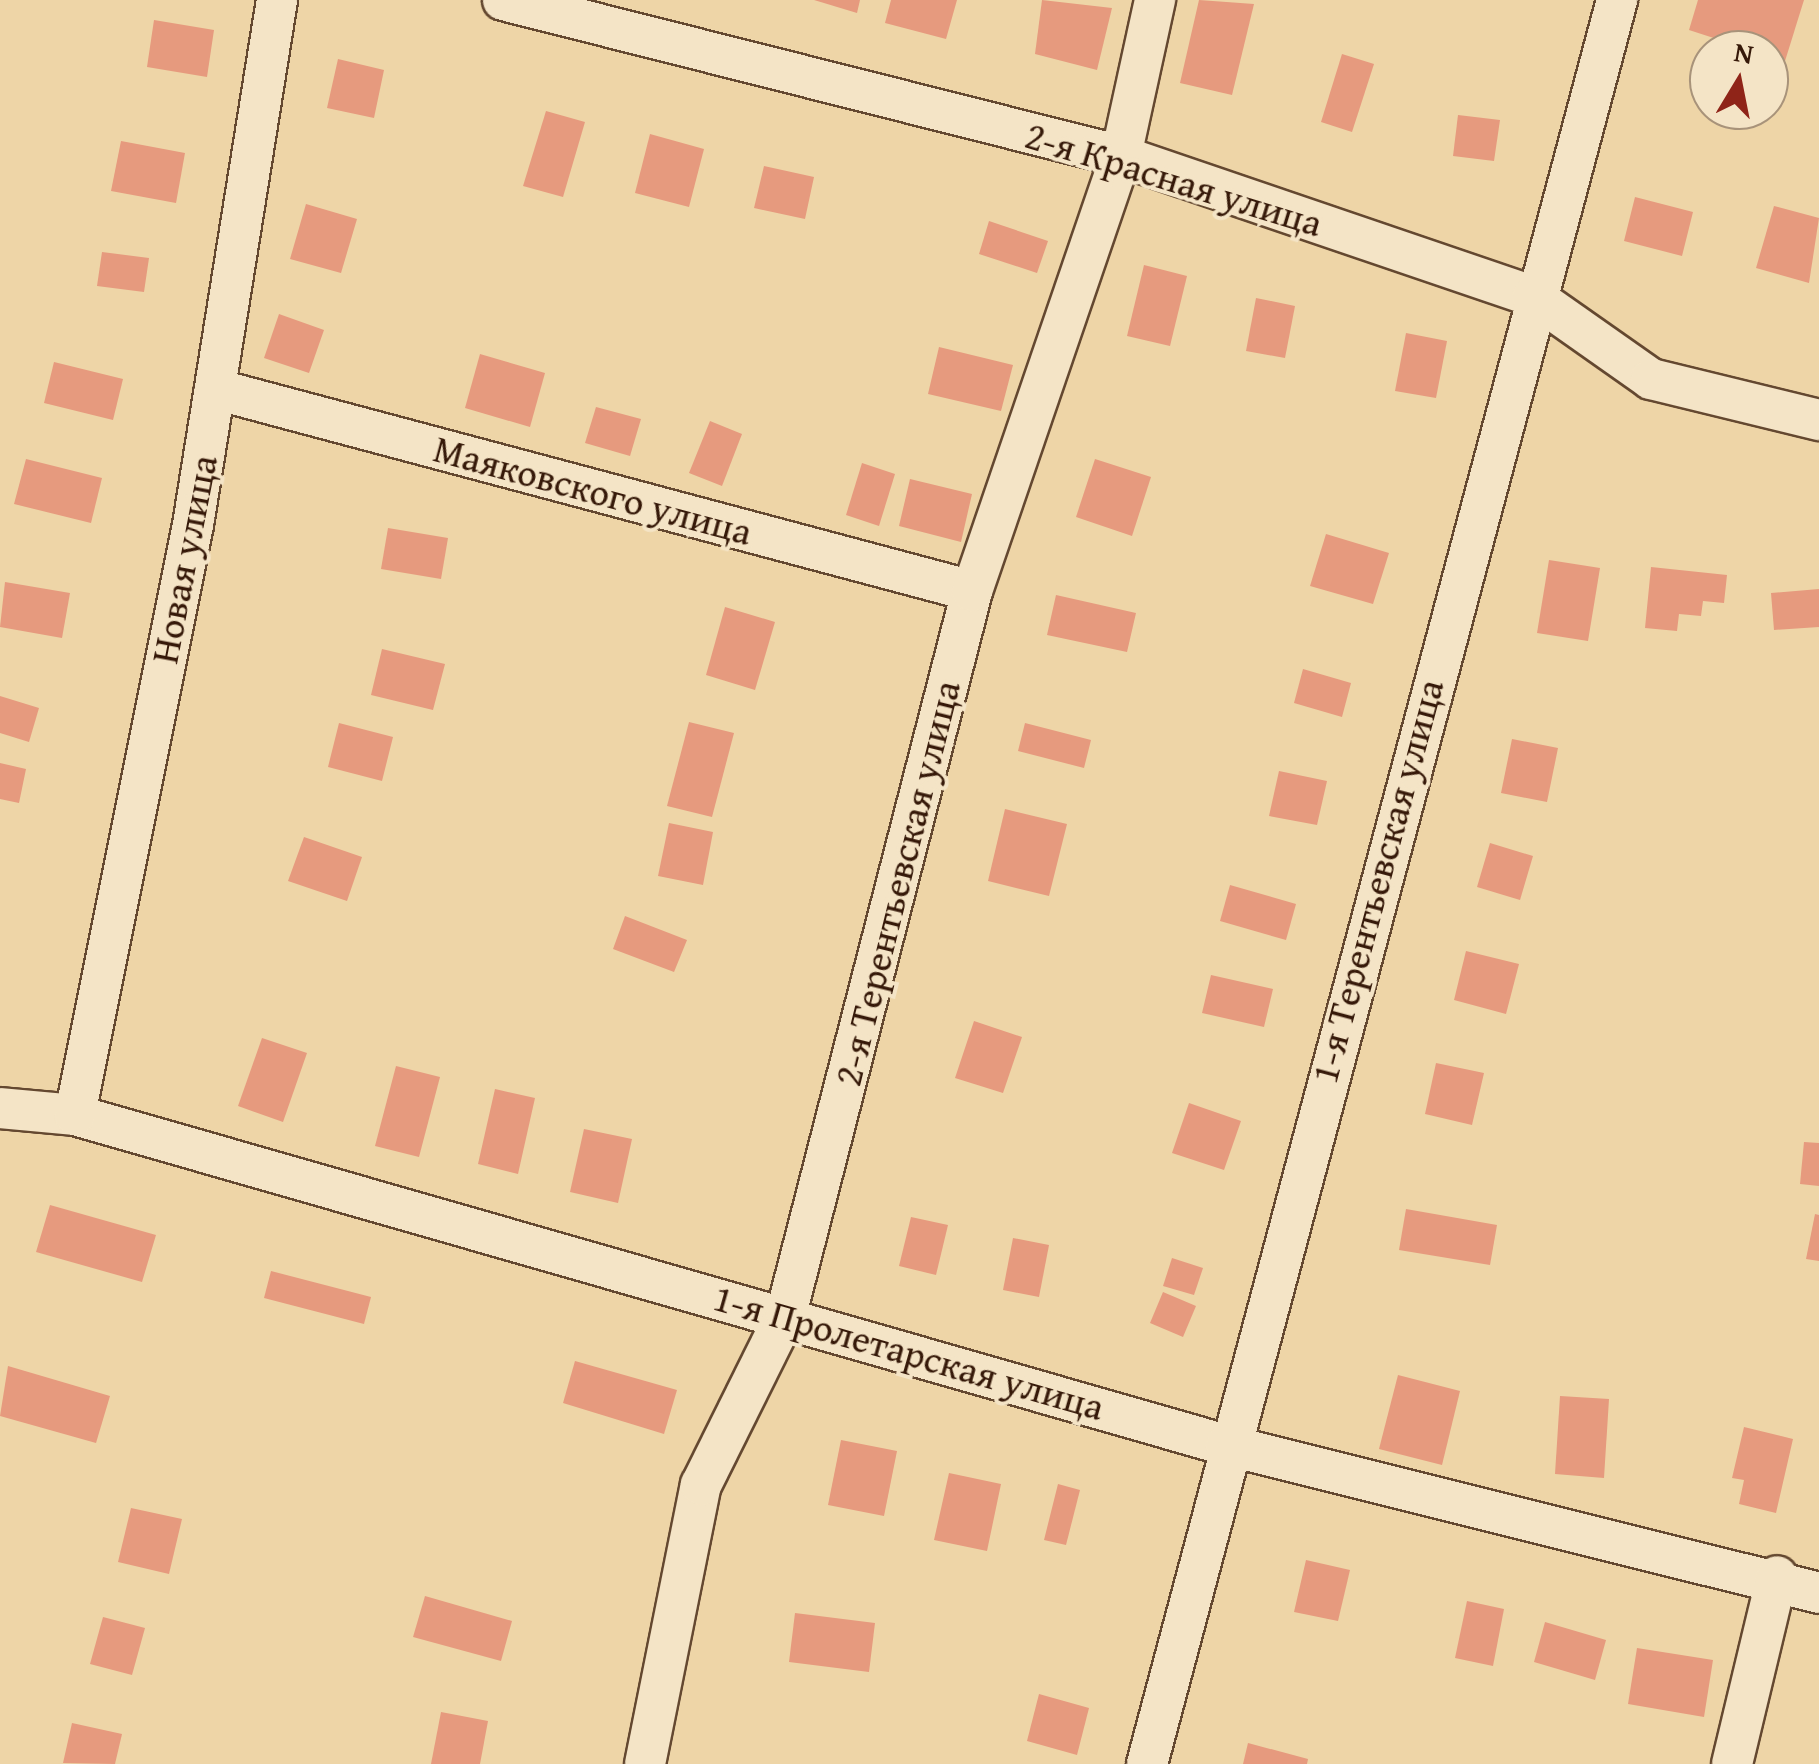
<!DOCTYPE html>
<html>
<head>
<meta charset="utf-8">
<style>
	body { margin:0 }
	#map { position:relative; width:1819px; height:1764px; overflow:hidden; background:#eed5a7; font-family:"Gentium Book Plus",serif }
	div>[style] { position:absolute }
	.building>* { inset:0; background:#e69a7e }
	.roads { filter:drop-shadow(2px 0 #644830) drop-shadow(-2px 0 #644830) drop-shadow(0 2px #644830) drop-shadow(0 -2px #644830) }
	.street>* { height:40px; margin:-20px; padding:0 20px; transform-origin:20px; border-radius:20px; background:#f4e4c6 }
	span { translate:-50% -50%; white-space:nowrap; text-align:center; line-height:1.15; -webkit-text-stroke:8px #f4e4c6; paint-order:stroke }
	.street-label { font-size:38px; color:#361909 }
	.north { position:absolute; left:1689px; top:30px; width:100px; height:100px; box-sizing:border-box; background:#f4e4c6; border:2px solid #a8937a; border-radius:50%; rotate:10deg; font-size:28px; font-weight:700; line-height:40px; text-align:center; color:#361909 }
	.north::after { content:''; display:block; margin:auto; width:35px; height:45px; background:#8f2418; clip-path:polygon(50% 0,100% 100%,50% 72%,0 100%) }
</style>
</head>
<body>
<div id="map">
	<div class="building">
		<div style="clip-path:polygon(814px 0,860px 0,857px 13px)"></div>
		<div style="clip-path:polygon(891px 0,957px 0,946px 39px,885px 23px)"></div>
		<div style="clip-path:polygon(1042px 0,1112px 8px,1097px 70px,1035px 54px)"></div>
		<div style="clip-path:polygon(1199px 0,1254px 4px,1232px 95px,1180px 83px)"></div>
		<div style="clip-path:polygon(1698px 0,1804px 0,1785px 61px,1689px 30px)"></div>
		<div style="clip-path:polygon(154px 20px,214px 30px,207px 77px,147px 67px)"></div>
		<div style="clip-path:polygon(1342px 54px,1374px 64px,1352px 132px,1321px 122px)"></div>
		<div style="clip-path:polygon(338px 59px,384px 70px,374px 118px,327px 108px)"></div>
		<div style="clip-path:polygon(546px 111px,585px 122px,563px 197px,523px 186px)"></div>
		<div style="clip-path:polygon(1458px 115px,1500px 120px,1494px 161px,1453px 156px)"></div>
		<div style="clip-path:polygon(650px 134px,704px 149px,689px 207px,635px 193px)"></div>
		<div style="clip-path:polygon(121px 141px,185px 153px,176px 203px,111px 191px)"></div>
		<div style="clip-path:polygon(764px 166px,814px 177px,805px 219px,754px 208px)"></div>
		<div style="clip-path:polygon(1635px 197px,1693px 212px,1682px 256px,1624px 241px)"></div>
		<div style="clip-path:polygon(306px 204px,357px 219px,341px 273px,290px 259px)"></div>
		<div style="clip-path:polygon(1774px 206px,1819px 218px,1809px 283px,1756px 268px)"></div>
		<div style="clip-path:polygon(989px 221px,1048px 241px,1037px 273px,979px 254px)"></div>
		<div style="clip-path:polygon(102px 252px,149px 258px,144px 292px,97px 286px)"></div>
		<div style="clip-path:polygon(1144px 265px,1187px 276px,1170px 346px,1127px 336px)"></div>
		<div style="clip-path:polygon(1256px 298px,1295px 306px,1285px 358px,1246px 351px)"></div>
		<div style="clip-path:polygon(279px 314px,324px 330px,309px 373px,264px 358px)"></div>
		<div style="clip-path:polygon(1406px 333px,1447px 341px,1436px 398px,1395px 391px)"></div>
		<div style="clip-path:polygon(939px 347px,1013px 365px,1001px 411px,928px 394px)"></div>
		<div style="clip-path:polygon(480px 354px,545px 373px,530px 427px,465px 408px)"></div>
		<div style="clip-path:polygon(54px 362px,123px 379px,113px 420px,44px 403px)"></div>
		<div style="clip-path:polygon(596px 407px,641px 419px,630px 456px,585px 443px)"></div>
		<div style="clip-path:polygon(710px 421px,742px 434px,722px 486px,689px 473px)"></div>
		<div style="clip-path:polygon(26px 459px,102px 478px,91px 523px,14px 504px)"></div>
		<div style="clip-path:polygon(1095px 459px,1151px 477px,1132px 536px,1076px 517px)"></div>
		<div style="clip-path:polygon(862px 463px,895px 474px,879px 526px,846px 515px)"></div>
		<div style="clip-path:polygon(910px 479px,972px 494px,961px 542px,899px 526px)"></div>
		<div style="clip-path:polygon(388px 528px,448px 538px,441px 579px,381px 569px)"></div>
		<div style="clip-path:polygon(1326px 534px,1389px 553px,1373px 604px,1310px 586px)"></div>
		<div style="clip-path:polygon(1549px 560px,1600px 568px,1588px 641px,1537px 633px)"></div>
		<div style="clip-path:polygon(1651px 567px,1727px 575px,1724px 603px,1703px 601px,1701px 616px,1679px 614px,1677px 631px,1645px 628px)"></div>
		<div style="clip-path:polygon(5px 582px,70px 593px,62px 638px,0 627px)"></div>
		<div style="clip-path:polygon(1819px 589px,1819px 627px,1774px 630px,1771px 593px)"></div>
		<div style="clip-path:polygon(1056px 595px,1136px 613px,1127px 652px,1047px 635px)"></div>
		<div style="clip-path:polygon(725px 607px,775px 622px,755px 690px,706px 675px)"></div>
		<div style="clip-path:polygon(382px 649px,445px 664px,433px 710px,371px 695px)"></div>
		<div style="clip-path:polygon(1303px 669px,1351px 683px,1342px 717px,1294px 703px)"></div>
		<div style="clip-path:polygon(0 696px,39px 708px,29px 742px,0 733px)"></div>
		<div style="clip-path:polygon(689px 722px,734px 733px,712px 817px,667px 806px)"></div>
		<div style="clip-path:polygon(339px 723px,393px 737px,382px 781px,328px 767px)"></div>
		<div style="clip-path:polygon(1025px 723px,1091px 740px,1084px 768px,1018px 751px)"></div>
		<div style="clip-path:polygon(1512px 739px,1558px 748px,1547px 802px,1501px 793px)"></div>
		<div style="clip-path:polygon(0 763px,26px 769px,19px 803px,0 799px)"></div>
		<div style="clip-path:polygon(1279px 771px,1327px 781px,1317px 825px,1269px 816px)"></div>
		<div style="clip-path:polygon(1005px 809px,1067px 824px,1049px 896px,988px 881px)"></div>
		<div style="clip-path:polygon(669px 823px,713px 832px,703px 885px,658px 876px)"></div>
		<div style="clip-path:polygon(304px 837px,362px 857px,347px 901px,288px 881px)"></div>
		<div style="clip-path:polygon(1490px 843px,1533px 856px,1520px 900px,1477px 887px)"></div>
		<div style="clip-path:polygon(1230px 885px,1296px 904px,1286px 940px,1220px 921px)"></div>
		<div style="clip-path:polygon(625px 916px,687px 940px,674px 972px,613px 949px)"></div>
		<div style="clip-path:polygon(1466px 951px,1519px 964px,1506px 1014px,1454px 1000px)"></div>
		<div style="clip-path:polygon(1211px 975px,1273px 989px,1264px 1027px,1202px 1013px)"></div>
		<div style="clip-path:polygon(974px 1021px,1022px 1037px,1003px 1093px,955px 1078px)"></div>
		<div style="clip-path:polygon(262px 1038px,307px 1053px,283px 1122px,238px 1106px)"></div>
		<div style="clip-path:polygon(1436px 1063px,1484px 1073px,1472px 1125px,1425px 1114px)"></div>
		<div style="clip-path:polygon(396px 1066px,440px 1077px,419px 1157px,375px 1146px)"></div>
		<div style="clip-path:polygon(495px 1089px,535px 1098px,518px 1174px,478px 1164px)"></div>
		<div style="clip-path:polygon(1189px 1103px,1241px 1121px,1224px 1170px,1172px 1153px)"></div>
		<div style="clip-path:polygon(584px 1129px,632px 1139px,618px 1203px,570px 1192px)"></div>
		<div style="clip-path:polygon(1804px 1142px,1819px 1143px,1819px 1186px,1800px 1184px)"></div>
		<div style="clip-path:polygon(50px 1205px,156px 1235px,142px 1282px,36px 1252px)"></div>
		<div style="clip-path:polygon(1406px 1209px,1497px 1225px,1490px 1265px,1399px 1250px)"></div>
		<div style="clip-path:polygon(1815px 1214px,1819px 1215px,1819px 1261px,1806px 1259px)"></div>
		<div style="clip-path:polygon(911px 1217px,948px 1225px,936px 1275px,899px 1266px)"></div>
		<div style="clip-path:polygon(1013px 1238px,1049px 1245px,1039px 1297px,1003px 1290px)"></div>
		<div style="clip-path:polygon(1172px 1258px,1203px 1268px,1194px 1295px,1163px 1286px)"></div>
		<div style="clip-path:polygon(271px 1271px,371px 1297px,364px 1324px,264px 1298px)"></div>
		<div style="clip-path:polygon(1163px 1292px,1196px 1306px,1183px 1337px,1150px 1323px)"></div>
		<div style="clip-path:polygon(575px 1361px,677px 1390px,664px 1434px,563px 1403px)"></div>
		<div style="clip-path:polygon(8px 1366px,110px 1396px,96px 1443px,0 1416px)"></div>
		<div style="clip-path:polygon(1398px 1375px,1460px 1391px,1442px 1465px,1379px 1449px)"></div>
		<div style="clip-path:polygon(1560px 1396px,1609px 1399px,1604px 1478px,1555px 1474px)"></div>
		<div style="clip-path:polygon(1744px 1427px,1793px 1439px,1776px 1513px,1739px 1504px,1744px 1480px,1732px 1478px)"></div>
		<div style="clip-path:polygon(841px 1440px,897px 1451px,884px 1516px,828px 1505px)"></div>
		<div style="clip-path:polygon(949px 1473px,1001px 1484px,987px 1551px,934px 1540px)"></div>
		<div style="clip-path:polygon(1058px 1484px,1080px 1490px,1066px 1545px,1044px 1540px)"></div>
		<div style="clip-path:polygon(131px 1508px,182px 1519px,169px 1574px,118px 1562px)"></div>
		<div style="clip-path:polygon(1306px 1560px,1350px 1570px,1338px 1621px,1294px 1612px)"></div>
		<div style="clip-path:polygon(425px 1596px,512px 1621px,501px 1661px,413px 1637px)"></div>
		<div style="clip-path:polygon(1467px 1601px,1504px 1609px,1493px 1666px,1455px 1658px)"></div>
		<div style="clip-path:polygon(795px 1613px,875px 1623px,869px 1672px,789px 1662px)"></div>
		<div style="clip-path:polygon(103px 1617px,145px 1628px,132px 1675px,90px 1664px)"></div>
		<div style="clip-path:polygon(1545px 1622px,1606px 1640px,1595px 1680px,1534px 1662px)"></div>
		<div style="clip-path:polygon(1637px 1648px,1713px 1660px,1704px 1717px,1628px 1704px)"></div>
		<div style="clip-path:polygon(1039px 1694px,1089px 1708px,1077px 1755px,1027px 1741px)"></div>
		<div style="clip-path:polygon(441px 1712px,488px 1721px,480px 1764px,431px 1764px)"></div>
		<div style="clip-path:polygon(72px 1723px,122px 1734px,115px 1764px,63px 1763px)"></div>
		<div style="clip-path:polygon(1248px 1743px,1308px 1759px,1307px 1764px,1243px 1764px)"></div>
	</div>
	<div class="roads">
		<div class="street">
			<div style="left:503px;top:0;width:637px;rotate:14.17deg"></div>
			<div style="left:1121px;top:156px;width:435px;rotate:18.8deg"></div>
			<div style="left:1533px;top:296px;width:144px;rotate:35.1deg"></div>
			<div style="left:1651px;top:379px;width:173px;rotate:13.7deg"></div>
			<div style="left:215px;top:389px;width:783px;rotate:14.94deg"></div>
			<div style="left:0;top:1108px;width:75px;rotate:5.3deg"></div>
			<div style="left:75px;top:1115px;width:1197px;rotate:16deg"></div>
			<div style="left:1226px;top:1445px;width:611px;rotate:14.01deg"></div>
			<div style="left:75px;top:1115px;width:602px;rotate:-78.69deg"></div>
			<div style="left:193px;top:525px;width:532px;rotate:-80.91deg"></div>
			<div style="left:645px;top:1764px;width:285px;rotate:-78.7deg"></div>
			<div style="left:701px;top:1485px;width:191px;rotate:-63.6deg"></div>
			<div style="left:786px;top:1314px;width:747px;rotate:-75.57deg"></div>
			<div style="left:972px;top:591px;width:460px;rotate:-71.1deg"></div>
			<div style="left:1121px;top:156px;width:160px;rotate:-77.7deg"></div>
			<div style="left:1147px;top:1764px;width:1826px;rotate:-75.08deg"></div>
			<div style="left:1732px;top:1764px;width:193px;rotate:-76.5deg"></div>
		</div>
	</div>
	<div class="street-label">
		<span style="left:1174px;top:179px;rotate:17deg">2-я Красная улица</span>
		<span style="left:593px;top:490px;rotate:15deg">Маяковского улица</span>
		<span style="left:184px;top:559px;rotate:-79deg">Новая улица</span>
		<span style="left:1377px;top:881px;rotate:-75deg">1-я Терентьевская улица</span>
		<span style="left:897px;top:883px;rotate:-76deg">2-я Терентьевская улица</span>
		<span style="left:909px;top:1352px;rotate:16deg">1-я Пролетарская улица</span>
	</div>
	<div class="north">N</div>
</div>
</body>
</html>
